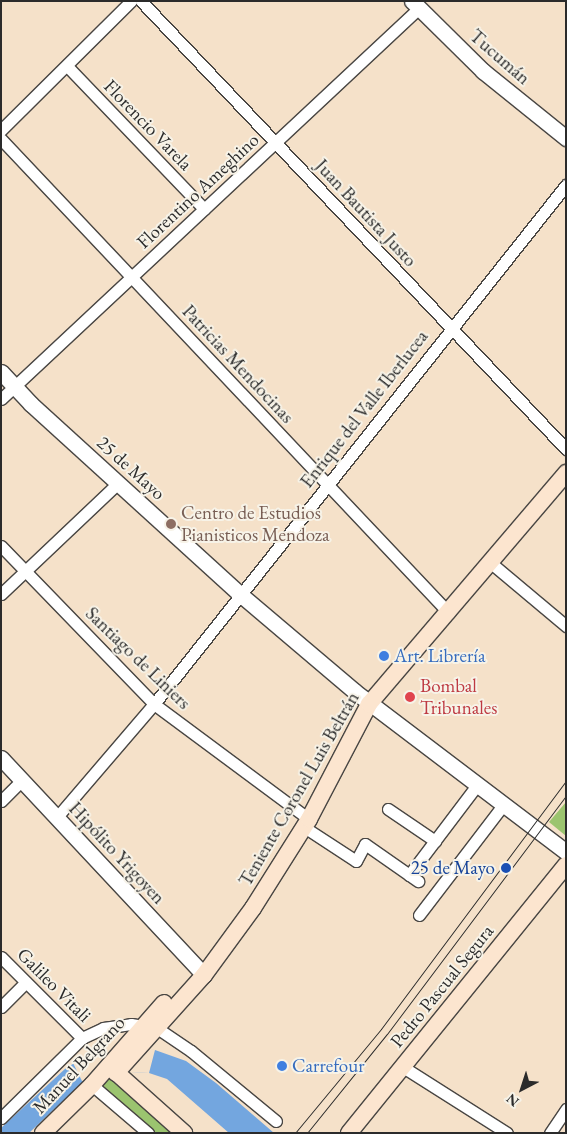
<!DOCTYPE html>
<html>
<head>
<meta charset="utf-8">
<style>
	body { margin:0 }
	#map { position:relative; width:567px; height:1134px; overflow:hidden; background:#f5e1c9; font-family:"EB Garamond",serif }
	div>[style] { position:absolute }
	.green>* { inset:0; background:#9bc46f }
	.water>* { inset:0; background:#73a6df }
	.pier>* { inset:0; background:#f5e1c9 }
	.roads { filter:drop-shadow(1px 0 #494643) drop-shadow(-1px 0 #494643) drop-shadow(0 1px #494643) drop-shadow(0 -1px #494643) }
	.minor>* { height:11px; margin:-5.5px; padding:0 5.5px; transform-origin:5.5px; border-radius:5.5px; background:#fff }
	.tertiary>* { height:15px; margin:-7.5px; padding:0 7.5px; transform-origin:7.5px; border-radius:7.5px; background:#fff }
	.secondary>* { height:16px; margin:-8px; padding:0 8px; transform-origin:8px; border-radius:8px; background:#fce5cf }
	.tram>* { height:1px; margin:-0.5px; padding:0 0.5px; transform-origin:0.5px; border-radius:0.5px; background:#2b2b2b }
	.dots>* { width:14px; height:14px; translate:-50% -50%; box-sizing:border-box; border:2px solid #f7f3e8; border-radius:50% }
	span { translate:-50% -50%; white-space:nowrap; text-align:center; line-height:1.15; -webkit-text-stroke:4px #f7f3e8; paint-order:stroke }
	.street-label { font-size:19px; color:#2b2b2b }
	.education-label { font-size:19px; color:#785e54 }
	.left { translate:0 -50%; text-align:left }
	.shop-label { font-size:19px; color:#366cbe }
	.health-label { font-size:19px; color:#be3a42 }
	.transit-label { font-size:19px; color:#164399 }
	.right { translate:-100% -50%; text-align:right }
	.frame { position:absolute; inset:0; border:2px solid #2b2b2b; pointer-events:none }
	.north { position:absolute; left:497px; top:1064px; width:50px; height:50px; -webkit-text-stroke:4px #f7f3e8; paint-order:stroke; rotate:220deg; font-size:14px; font-weight:700; line-height:20px; text-align:center; color:#2b2b2b }
	.north::after { content:''; display:block; margin:auto; width:18px; height:22px; background:#2b2b2b; clip-path:polygon(50% 0,100% 100%,50% 72%,0 100%) }
</style>
</head>
<body>
<div id="map">
	<div class="green">
		<div style="clip-path:polygon(566px 802px,566px 836px,549px 822px)"></div>
		<div style="clip-path:polygon(107px 1065px,184px 1133px,148px 1133px,92px 1085px)"></div>
	</div>
	<div class="water">
		<div style="clip-path:polygon(117px 1049px,155px 1050px,186px 1061px,216px 1083px,274px 1133px,229px 1133px,167px 1079px,149px 1073px,131px 1072px,86px 1079px,29px 1133px,1px 1133px,1px 1128px,66px 1068px,85px 1057px)"></div>
	</div>
	<div class="pier">
		<div style="clip-path:polygon(144px 1048px,155px 1050px,149px 1073px,123px 1072px,82px 1081px,73px 1063px,106px 1051px)"></div>
	</div>
	<div class="roads">
		<div class="minor">
			<div style="left:141px;top:1px;width:618px;rotate:46.51deg"></div>
			<div style="left:67px;top:66px;width:198px;rotate:46.2deg"></div>
			<div style="left:1px;top:130px;width:183px;rotate:-44.8deg"></div>
			<div style="left:1px;top:139px;width:652px;rotate:46.62deg"></div>
			<div style="left:1px;top:399px;width:572px;rotate:-43.09deg"></div>
			<div style="left:1px;top:546px;width:220px;rotate:45.9deg"></div>
			<div style="left:154px;top:704px;width:193px;rotate:36.6deg"></div>
			<div style="left:491px;top:563px;width:98px;rotate:40deg"></div>
			<div style="left:1px;top:594px;width:161px;rotate:-43.5deg"></div>
			<div style="left:1px;top:801px;width:30px;rotate:-45deg"></div>
			<div style="left:388px;top:809px;width:57px;rotate:34.2deg"></div>
			<div style="left:57px;top:817px;width:149px;rotate:-49.4deg"></div>
			<div style="left:154px;top:704px;width:663px;rotate:-51.56deg"></div>
			<div style="left:304px;top:827px;width:62px;rotate:33.2deg"></div>
			<div style="left:356px;top:861px;width:19px;rotate:-62deg"></div>
			<div style="left:365px;top:844px;width:65px;rotate:34.9deg"></div>
			<div style="left:409px;top:875px;width:113px;rotate:-52.9deg"></div>
			<div style="left:419px;top:915px;width:138px;rotate:-52.6deg"></div>
			<div style="left:1px;top:957px;width:115px;rotate:45deg"></div>
			<div style="left:1px;top:1007px;width:35px;rotate:-45deg"></div>
			<div style="left:403px;top:1067px;width:123px;rotate:32.4deg"></div>
			<div style="left:92px;top:1085px;width:74px;rotate:40.6deg"></div>
			<div style="left:1px;top:1118px;width:114px;rotate:-44.6deg"></div>
			<div style="left:82px;top:1038px;width:23px;rotate:-25deg"></div>
			<div style="left:103px;top:1028px;width:28px;rotate:-8deg"></div>
			<div style="left:131px;top:1024px;width:26px;rotate:9deg"></div>
			<div style="left:157px;top:1028px;width:41px;rotate:34.1deg"></div>
			<div style="left:191px;top:1051px;width:110px;rotate:39.5deg"></div>
			<div style="left:550px;top:1133px;width:29px;rotate:-56deg"></div>
		</div>
		<div class="tertiary">
			<div style="left:412px;top:1px;width:100px;rotate:44.6deg"></div>
			<div style="left:483px;top:71px;width:107px;rotate:38.9deg"></div>
			<div style="left:1px;top:372px;width:44px;rotate:46.8deg"></div>
			<div style="left:31px;top:404px;width:284px;rotate:42.3deg"></div>
			<div style="left:241px;top:595px;width:148px;rotate:40.3deg"></div>
			<div style="left:354px;top:691px;width:266px;rotate:37.2deg"></div>
			<div style="left:1px;top:758px;width:297px;rotate:46.9deg"></div>
		</div>
		<div class="secondary">
			<div style="left:109px;top:1066px;width:101px;rotate:41.8deg"></div>
			<div style="left:116px;top:1073px;width:132px;rotate:-48.1deg"></div>
			<div style="left:204px;top:975px;width:83px;rotate:-53.8deg"></div>
			<div style="left:253px;top:908px;width:105px;rotate:-57.8deg"></div>
			<div style="left:309px;top:819px;width:130px;rotate:-62.4deg"></div>
			<div style="left:369px;top:704px;width:304px;rotate:-49.5deg"></div>
			<div style="left:43px;top:1133px;width:69px;rotate:-44.4deg"></div>
			<div style="left:92px;top:1085px;width:109px;rotate:-48.7deg"></div>
			<div style="left:349px;top:1133px;width:345px;rotate:-51deg"></div>
		</div>
	</div>
	<div class="tram">
		<div style="left:295px;top:1133px;width:135px;rotate:-50.4deg"></div>
		<div style="left:381px;top:1029px;width:309px;rotate:-53.3deg"></div>
		<div style="left:307px;top:1133px;width:127px;rotate:-51.1deg"></div>
		<div style="left:387px;top:1034px;width:298px;rotate:-53.1deg"></div>
	</div>
	<div class="dots">
		<div style="left:171px;top:524px;background:#8d6e63"></div>
		<div style="left:384px;top:656px;background:#3f7fe0"></div>
		<div style="left:410px;top:697px;background:#e0444e"></div>
		<div style="left:506px;top:868px;background:#1a4fb4"></div>
		<div style="left:282px;top:1066px;background:#3f7fe0"></div>
	</div>
	<div class="street-label">
		<span style="left:500px;top:57px;rotate:41deg">Tucumán</span>
		<span style="left:148px;top:125px;rotate:46deg">Florencio Varela</span>
		<span style="left:198px;top:191px;rotate:-43deg">Florentino Ameghino</span>
		<span style="left:366px;top:213px;rotate:47deg">Juan Bautista Justo</span>
		<span style="left:238px;top:364px;rotate:47deg">Patricias Mendocinas</span>
		<span style="left:364px;top:409px;rotate:-52deg">Enrique del Valle Iberlucea</span>
		<span style="left:131px;top:468px;rotate:42deg">25 de Mayo</span>
		<span style="left:138px;top:658px;rotate:44deg">Santiago de Liniers</span>
		<span style="left:299px;top:789px;rotate:-60deg">Teniente Coronel Luis Beltrán</span>
		<span style="left:117px;top:853px;rotate:47deg">Hipólito Yrigoyen</span>
		<span style="left:54px;top:985px;rotate:45deg">Galileo Vitali</span>
		<span style="left:442px;top:986px;rotate:-51deg">Pedro Pascual Segura</span>
		<span style="left:79px;top:1065px;rotate:-47deg">Manuel Belgrano</span>
	</div>
	<div class="education-label">
		<span class="left" style="left:181px;top:524px">Centro de Estudios<br>Pianisticos Mendoza</span>
	</div>
	<div class="shop-label">
		<span class="left" style="left:394px;top:656px">Art. Librería</span>
		<span class="left" style="left:292px;top:1066px">Carrefour</span>
	</div>
	<div class="health-label">
		<span class="left" style="left:420px;top:697px">Bombal<br>Tribunales</span>
	</div>
	<div class="transit-label">
		<span class="right" style="left:495px;top:868px">25 de Mayo</span>
	</div>
	<div class="frame"></div>
	<div class="north">N</div>
</div>
</body>
</html>
